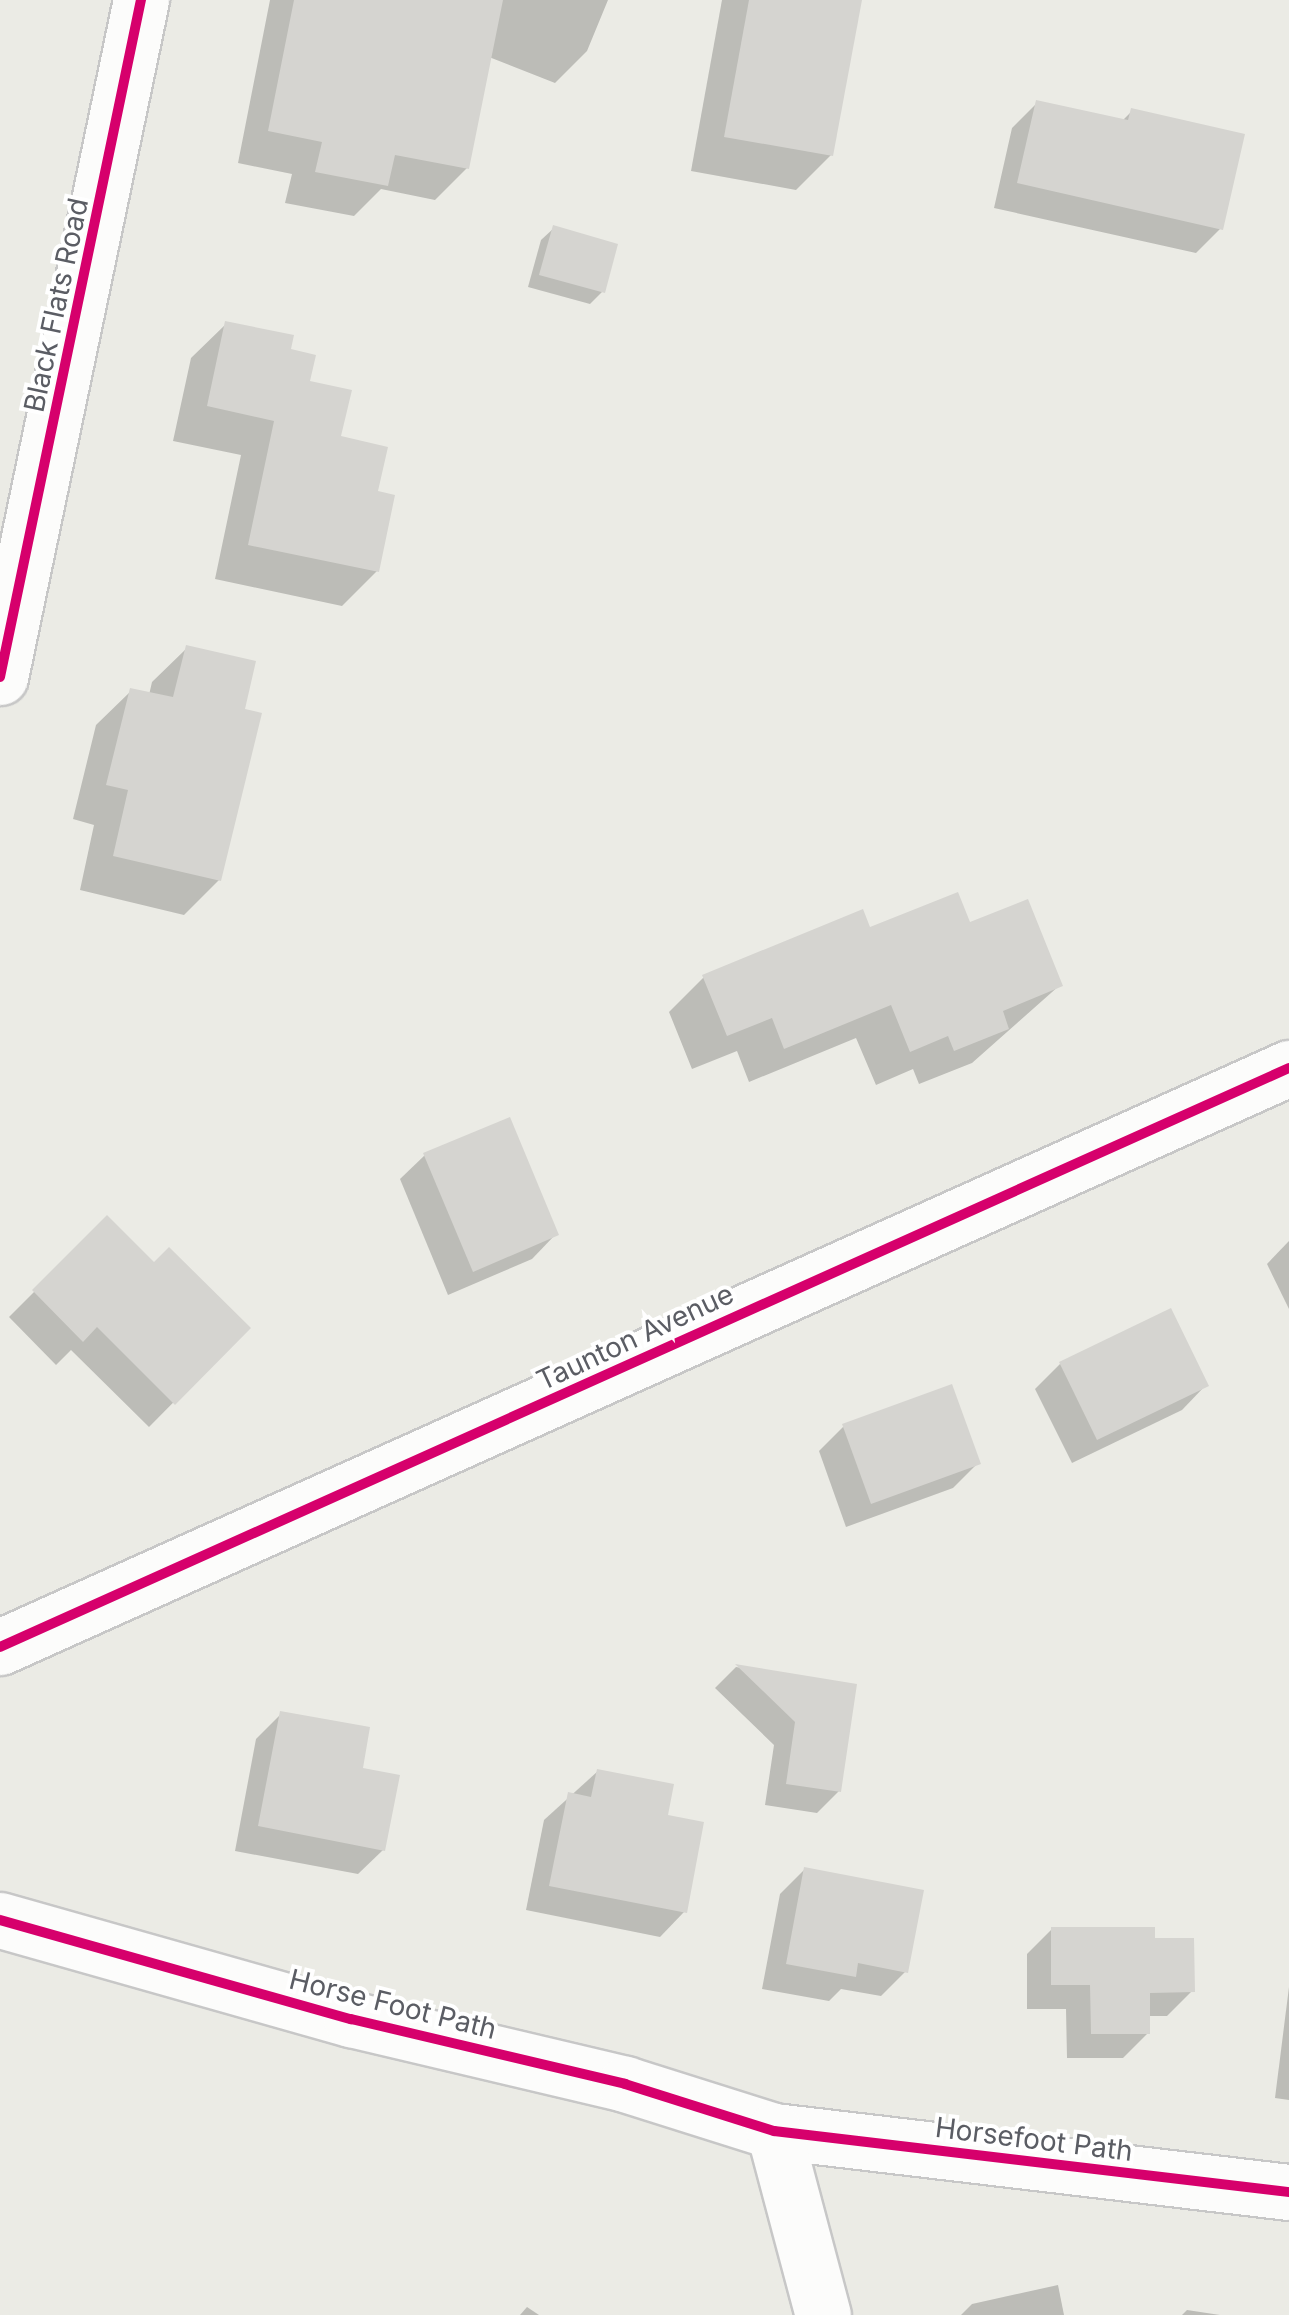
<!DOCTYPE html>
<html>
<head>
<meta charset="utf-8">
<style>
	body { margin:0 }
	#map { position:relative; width:1289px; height:2315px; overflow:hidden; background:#ebebe5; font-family:Inter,sans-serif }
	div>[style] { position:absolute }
	.shadow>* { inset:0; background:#0003 }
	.building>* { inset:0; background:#d5d4d0 }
	.roads { filter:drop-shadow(2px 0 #c7c7c7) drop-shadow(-2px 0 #c7c7c7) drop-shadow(0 2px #c7c7c7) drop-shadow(0 -2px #c7c7c7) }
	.minor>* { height:55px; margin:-27.5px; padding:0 27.5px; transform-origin:27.5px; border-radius:27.5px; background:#fcfcfb }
	.cycleway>* { height:10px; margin:-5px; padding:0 5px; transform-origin:5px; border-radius:5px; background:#d6006c }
	span { translate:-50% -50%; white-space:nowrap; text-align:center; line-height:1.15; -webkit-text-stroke:8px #fff; paint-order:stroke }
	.street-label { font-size:28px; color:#5b5d64 }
</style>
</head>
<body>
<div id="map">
	<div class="shadow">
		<div style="clip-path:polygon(270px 0,608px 0,587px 51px,555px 83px,489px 57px,467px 168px,435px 200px,381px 189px,354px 216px,285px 203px,292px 174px,238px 163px)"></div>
		<div style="clip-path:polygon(722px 0,859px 0,831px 155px,796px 190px,691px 171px)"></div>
		<div style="clip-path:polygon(1037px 103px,1121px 122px,1132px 111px,1221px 228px,1196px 253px,994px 208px,1012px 128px)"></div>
		<div style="clip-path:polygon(554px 228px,603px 291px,590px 304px,528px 287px,541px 240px)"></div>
		<div style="clip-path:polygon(226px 324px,288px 351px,376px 493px,377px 571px,342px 606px,215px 579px,241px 455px,173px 441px,191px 358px)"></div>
		<div style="clip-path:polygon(187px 648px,242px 711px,219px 880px,184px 915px,80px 890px,94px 825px,73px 819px,96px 725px,131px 691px,149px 695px,152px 682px)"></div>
		<div style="clip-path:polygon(968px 925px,1060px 985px,972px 1063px,919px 1084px,913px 1069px,876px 1085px,856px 1038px,749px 1082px,737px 1051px,692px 1069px,669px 1012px,704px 977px,869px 930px)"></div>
		<div style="clip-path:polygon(425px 1155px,556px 1234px,532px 1259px,448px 1295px,400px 1179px)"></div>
		<div style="clip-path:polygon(107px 1219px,154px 1265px,247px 1328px,149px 1427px,71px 1350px,56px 1365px,9px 1317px)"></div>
		<div style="clip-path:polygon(1289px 1241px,1289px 1309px,1267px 1264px)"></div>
		<div style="clip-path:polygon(1170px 1311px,1206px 1385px,1182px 1410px,1072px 1463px,1035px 1389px,1060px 1364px)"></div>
		<div style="clip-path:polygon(844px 1426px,978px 1463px,953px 1488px,846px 1527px,819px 1451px)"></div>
		<div style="clip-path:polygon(736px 1667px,854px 1686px,839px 1791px,817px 1813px,765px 1805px,774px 1745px,715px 1688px)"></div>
		<div style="clip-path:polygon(281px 1714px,360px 1770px,383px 1850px,358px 1874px,235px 1851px,256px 1739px)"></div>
		<div style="clip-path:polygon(598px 1771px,665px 1817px,684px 1912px,660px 1937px,526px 1910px,544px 1820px)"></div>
		<div style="clip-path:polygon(805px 1869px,906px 1971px,881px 1996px,841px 1989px,829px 2001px,762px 1989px,780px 1894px)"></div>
		<div style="clip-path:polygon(1052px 1929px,1153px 1941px,1192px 1991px,1167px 2016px,1148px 2016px,1148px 2033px,1123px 2058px,1067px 2058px,1066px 2009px,1027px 2009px,1027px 1954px)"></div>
		<div style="clip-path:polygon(1289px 1987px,1289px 2100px,1275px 2098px)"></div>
		<div style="clip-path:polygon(1058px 2285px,1064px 2315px,961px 2315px,972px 2304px)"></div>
		<div style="clip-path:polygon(527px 2307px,539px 2315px,520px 2315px)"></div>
		<div style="clip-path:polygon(1187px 2310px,1220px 2315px,1182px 2315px)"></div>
	</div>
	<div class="building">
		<div style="clip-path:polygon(294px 0,503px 0,469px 169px,395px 155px,388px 186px,315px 172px,322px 142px,268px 131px)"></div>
		<div style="clip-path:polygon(749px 0,862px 0,833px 156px,724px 137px)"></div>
		<div style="clip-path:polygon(1036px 100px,1128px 120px,1131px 108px,1245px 134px,1223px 230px,1017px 183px)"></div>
		<div style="clip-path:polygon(553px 225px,618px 244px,605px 293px,539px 275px)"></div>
		<div style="clip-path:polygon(225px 321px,294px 335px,291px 349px,316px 355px,310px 381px,352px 390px,341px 436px,388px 447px,378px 491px,395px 495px,379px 572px,248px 545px,274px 421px,207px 406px)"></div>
		<div style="clip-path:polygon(186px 645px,256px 661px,245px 709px,262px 713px,221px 881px,113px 856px,128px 790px,106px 785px,130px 688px,173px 697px)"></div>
		<div style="clip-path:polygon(958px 892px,970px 922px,1028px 899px,1063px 986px,1003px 1011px,1009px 1029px,954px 1051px,948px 1036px,910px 1052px,891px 1005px,784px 1049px,772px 1018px,727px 1036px,702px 975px,863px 909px,870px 927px)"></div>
		<div style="clip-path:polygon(510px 1117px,559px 1235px,473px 1272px,423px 1153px)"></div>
		<div style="clip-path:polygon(107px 1215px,154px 1262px,169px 1247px,251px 1328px,175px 1405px,97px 1327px,83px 1342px,32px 1290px)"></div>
		<div style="clip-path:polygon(1171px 1308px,1209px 1386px,1097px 1440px,1059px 1362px)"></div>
		<div style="clip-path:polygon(952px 1384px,981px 1464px,871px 1504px,842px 1424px)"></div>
		<div style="clip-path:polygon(735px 1664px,857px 1684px,841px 1792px,786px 1784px,795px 1722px)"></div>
		<div style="clip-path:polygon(280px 1711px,370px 1727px,363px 1768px,400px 1775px,385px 1851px,258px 1826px)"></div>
		<div style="clip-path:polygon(597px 1769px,674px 1784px,668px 1815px,704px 1822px,687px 1913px,549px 1886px,568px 1792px,591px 1797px)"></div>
		<div style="clip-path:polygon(804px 1867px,924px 1890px,908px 1973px,858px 1963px,856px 1977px,786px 1964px)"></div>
		<div style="clip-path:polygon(1051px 1927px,1155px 1927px,1155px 1938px,1194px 1938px,1195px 1992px,1150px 1993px,1150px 2034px,1091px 2034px,1090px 1985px,1051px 1985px)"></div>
	</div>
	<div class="roads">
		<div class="minor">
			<div style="left:0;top:677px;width:692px;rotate:-78.24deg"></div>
			<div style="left:0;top:1647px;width:1413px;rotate:-24.19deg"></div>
			<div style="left:0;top:1920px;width:365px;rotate:15.8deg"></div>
			<div style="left:351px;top:2019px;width:282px;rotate:13.3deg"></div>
			<div style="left:625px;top:2084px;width:156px;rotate:17.5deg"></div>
			<div style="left:774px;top:2131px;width:519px;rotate:6.76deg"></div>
			<div style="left:774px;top:2131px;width:190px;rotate:75.1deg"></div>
		</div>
	</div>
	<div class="cycleway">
		<div style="left:0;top:677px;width:692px;rotate:-78.24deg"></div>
		<div style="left:0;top:1647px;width:1413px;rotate:-24.19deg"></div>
		<div style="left:0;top:1920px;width:365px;rotate:15.8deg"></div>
		<div style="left:351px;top:2019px;width:282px;rotate:13.3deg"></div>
		<div style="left:625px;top:2084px;width:156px;rotate:17.5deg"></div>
		<div style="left:774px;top:2131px;width:519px;rotate:6.76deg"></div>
	</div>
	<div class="street-label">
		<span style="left:56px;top:305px;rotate:-78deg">Black Flats Road</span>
		<span style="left:635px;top:1337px;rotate:-25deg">Taunton Avenue</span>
		<span style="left:393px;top:2004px;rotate:14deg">Horse Foot Path</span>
		<span style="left:1034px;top:2139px;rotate:7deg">Horsefoot Path</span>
	</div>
</div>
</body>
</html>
